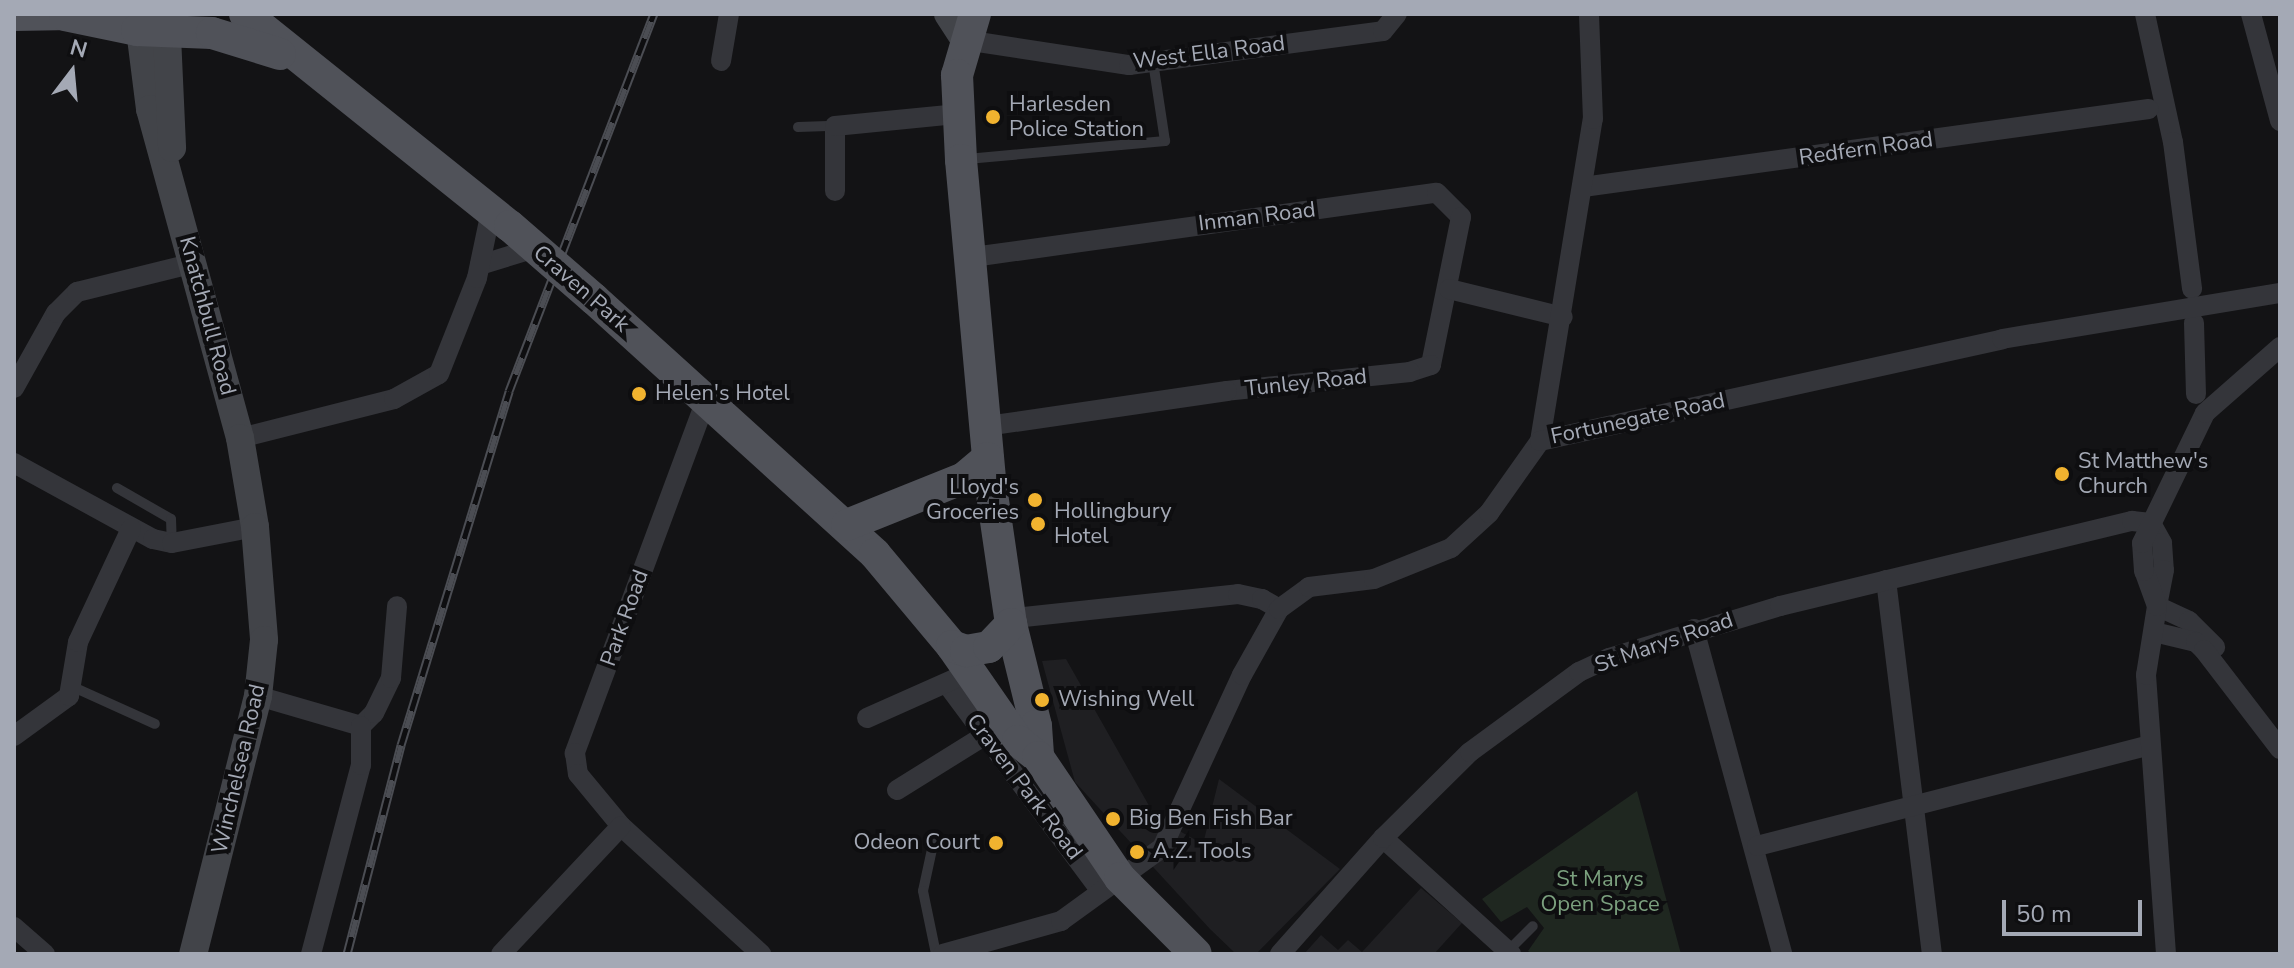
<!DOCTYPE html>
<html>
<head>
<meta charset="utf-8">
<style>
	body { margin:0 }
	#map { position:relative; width:2294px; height:968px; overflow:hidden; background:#131315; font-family:"Nunito Sans",sans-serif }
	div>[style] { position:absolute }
	.built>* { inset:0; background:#1f1f22 }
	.green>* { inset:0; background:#1f2720 }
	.lane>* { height:10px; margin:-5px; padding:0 5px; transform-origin:5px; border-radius:5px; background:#34353a }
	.street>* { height:20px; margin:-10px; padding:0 10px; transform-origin:10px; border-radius:10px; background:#34353a }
	.secondary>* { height:28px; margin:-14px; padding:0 14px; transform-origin:14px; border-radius:14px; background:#424449 }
	.primary>* { height:32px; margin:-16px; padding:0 16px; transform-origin:16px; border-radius:16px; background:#505259 }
	.rail>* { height:9px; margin-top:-4.5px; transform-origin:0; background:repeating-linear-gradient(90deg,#0e0e10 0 18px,#4b4d53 0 36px); box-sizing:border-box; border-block:2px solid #4b4d53 }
	.primary-bridge>* { height:32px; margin:-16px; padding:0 16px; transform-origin:16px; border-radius:16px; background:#505259 }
	.dots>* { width:22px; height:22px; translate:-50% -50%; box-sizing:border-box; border:4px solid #0e0e10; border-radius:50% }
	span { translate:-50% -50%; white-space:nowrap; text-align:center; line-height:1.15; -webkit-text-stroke:8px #0e0e10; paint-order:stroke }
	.street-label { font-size:22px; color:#a4a9b5 }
	.poi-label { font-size:22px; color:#a4a9b5 }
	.left { translate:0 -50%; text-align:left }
	.right { translate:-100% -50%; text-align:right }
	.park-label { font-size:22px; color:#7ba07e }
	.frame { position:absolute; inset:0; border:16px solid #a4a9b5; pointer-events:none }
	.north { position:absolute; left:32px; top:32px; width:80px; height:80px; -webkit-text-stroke:6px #0e0e10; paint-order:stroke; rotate:16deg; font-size:22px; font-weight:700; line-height:32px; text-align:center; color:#a4a9b5 }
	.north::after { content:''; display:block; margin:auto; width:28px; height:36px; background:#a4a9b5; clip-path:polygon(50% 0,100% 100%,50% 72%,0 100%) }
	.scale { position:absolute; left:2002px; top:900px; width:140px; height:36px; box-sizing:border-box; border:4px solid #a4a9b5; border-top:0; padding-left:10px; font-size:24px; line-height:28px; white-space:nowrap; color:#a4a9b5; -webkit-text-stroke:6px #0e0e10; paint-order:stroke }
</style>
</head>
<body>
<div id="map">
	<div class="built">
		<div style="clip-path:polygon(1066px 659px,1156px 818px,1203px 844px,1219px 779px,1340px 869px,1256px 954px,1236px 954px,1210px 929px,1075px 782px,1042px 661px)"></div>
		<div style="clip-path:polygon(1421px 888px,1462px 923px,1434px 954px,1304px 954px,1321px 935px,1338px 950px,1348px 940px,1362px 952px)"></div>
	</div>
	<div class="green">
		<div style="clip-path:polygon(1637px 791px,1681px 954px,1532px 954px,1528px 951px,1544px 928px,1527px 907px,1501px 922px,1482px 899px)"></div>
	</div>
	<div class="lane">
		<div style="left:798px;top:127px;width:37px;rotate:-2deg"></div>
		<div style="left:967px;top:159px;width:199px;rotate:-5.2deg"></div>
		<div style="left:1165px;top:141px;width:80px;rotate:-98.6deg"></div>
		<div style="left:117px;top:488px;width:62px;rotate:29.9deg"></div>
		<div style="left:171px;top:519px;width:24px;rotate:88deg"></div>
		<div style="left:71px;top:686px;width:92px;rotate:24.3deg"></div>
		<div style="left:934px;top:840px;width:52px;rotate:102.2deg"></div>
		<div style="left:923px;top:891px;width:64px;rotate:78.3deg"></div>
		<div style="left:1508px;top:951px;width:35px;rotate:-45deg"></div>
	</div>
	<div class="street">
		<div style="left:2145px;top:14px;width:131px;rotate:77.7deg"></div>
		<div style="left:2173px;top:142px;width:148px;rotate:82.6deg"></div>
		<div style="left:2251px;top:14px;width:111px;rotate:74.8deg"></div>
		<div style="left:965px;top:40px;width:166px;rotate:8.7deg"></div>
		<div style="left:1129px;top:65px;width:256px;rotate:-7.6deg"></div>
		<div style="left:1383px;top:31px;width:22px;rotate:-51deg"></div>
		<div style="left:721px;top:61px;width:48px;rotate:-80.3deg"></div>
		<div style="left:1583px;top:187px;width:571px;rotate:-7.85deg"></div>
		<div style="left:835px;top:191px;width:65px;rotate:-90deg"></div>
		<div style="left:835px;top:126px;width:124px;rotate:-5.6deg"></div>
		<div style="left:973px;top:257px;width:468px;rotate:-7.9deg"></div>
		<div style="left:1437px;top:193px;width:34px;rotate:45deg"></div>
		<div style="left:1461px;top:217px;width:151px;rotate:101.5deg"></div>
		<div style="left:1431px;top:365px;width:22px;rotate:162deg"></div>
		<div style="left:1410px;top:372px;width:184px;rotate:174.1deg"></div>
		<div style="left:1227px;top:391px;width:244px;rotate:171.7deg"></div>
		<div style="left:480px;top:265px;width:58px;rotate:-17.2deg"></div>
		<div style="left:1449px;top:289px;width:117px;rotate:13.8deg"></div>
		<div style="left:2194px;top:323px;width:71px;rotate:88.4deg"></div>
		<div style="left:14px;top:388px;width:86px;rotate:-60.8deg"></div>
		<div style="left:56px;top:313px;width:30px;rotate:-45deg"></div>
		<div style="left:77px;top:292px;width:121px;rotate:-13.9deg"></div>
		<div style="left:706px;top:400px;width:377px;rotate:110.4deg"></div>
		<div style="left:575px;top:753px;width:21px;rotate:82deg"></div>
		<div style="left:578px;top:774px;width:67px;rotate:50.4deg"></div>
		<div style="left:621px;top:826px;width:190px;rotate:42.4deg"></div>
		<div style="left:240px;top:438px;width:159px;rotate:-14.2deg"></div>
		<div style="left:394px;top:399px;width:51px;rotate:-29.1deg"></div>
		<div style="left:439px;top:374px;width:103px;rotate:-68.4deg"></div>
		<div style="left:477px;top:278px;width:68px;rotate:-78.2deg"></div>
		<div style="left:1540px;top:441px;width:326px;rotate:-80.7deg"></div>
		<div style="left:1593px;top:119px;width:105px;rotate:-92.2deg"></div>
		<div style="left:14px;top:463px;width:158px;rotate:28.7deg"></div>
		<div style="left:153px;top:539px;width:19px;rotate:12deg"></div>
		<div style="left:172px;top:543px;width:85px;rotate:-10.9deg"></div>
		<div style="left:2151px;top:523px;width:23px;rotate:61deg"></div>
		<div style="left:2162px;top:543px;width:27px;rotate:86deg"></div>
		<div style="left:2164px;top:570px;width:37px;rotate:101deg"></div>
		<div style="left:1886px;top:580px;width:377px;rotate:83deg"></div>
		<div style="left:2157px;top:606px;width:35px;rotate:25deg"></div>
		<div style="left:2189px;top:621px;width:37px;rotate:45deg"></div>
		<div style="left:1011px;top:624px;width:15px;rotate:-28deg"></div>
		<div style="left:1024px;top:617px;width:215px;rotate:-6.1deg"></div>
		<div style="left:1238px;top:594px;width:25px;rotate:12deg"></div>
		<div style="left:1262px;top:599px;width:20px;rotate:30deg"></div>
		<div style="left:1694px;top:629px;width:337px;rotate:74.8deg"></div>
		<div style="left:2154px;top:632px;width:43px;rotate:13.4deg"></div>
		<div style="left:2196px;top:642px;width:11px;rotate:45deg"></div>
		<div style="left:2204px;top:650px;width:125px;rotate:52.5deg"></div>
		<div style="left:947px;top:684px;width:258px;rotate:53.4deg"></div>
		<div style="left:258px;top:696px;width:107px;rotate:16.2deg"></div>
		<div style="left:867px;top:718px;width:101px;rotate:-24deg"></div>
		<div style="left:361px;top:726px;width:18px;rotate:-45deg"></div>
		<div style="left:374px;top:713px;width:39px;rotate:-64deg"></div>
		<div style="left:391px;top:678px;width:72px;rotate:-85.2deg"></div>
		<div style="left:14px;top:736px;width:68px;rotate:-36deg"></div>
		<div style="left:69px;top:696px;width:55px;rotate:-80.5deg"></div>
		<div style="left:78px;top:642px;width:125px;rotate:-64.9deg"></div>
		<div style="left:897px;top:790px;width:115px;rotate:-31.9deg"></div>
		<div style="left:1383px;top:838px;width:173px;rotate:42.2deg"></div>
		<div style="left:1757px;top:846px;width:405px;rotate:-14.4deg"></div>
		<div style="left:14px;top:927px;width:41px;rotate:41.1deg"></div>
		<div style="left:311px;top:954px;width:196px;rotate:-75.2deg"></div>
		<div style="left:361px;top:765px;width:39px;rotate:-90deg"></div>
		<div style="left:501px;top:954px;width:175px;rotate:-46.8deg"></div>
		<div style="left:943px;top:954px;width:123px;rotate:-15.6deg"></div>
		<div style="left:1061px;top:921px;width:125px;rotate:-35.9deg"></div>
		<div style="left:1162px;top:848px;width:191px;rotate:-65.2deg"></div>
		<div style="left:1242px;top:675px;width:76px;rotate:-60.7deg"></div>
		<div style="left:1279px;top:609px;width:37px;rotate:-36deg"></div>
		<div style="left:1309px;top:587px;width:65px;rotate:-7deg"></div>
		<div style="left:1374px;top:579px;width:83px;rotate:-21.9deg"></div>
		<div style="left:1451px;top:548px;width:52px;rotate:-42.6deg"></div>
		<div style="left:1489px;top:513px;width:88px;rotate:-54.7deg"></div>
		<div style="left:1540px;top:441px;width:473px;rotate:-12.4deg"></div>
		<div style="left:2002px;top:339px;width:282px;rotate:-9.4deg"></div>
		<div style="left:1280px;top:954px;width:155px;rotate:-48.4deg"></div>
		<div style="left:1383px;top:838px;width:122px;rotate:-44.7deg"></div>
		<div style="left:1470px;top:752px;width:135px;rotate:-36.3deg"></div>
		<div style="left:1579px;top:672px;width:33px;rotate:-25deg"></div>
		<div style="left:1609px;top:658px;width:179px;rotate:-16.9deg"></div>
		<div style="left:1780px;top:606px;width:362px;rotate:-13.6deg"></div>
		<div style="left:2132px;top:521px;width:19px;rotate:6deg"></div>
		<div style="left:2166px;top:954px;width:280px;rotate:-94.1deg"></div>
		<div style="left:2146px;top:675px;width:70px;rotate:-80.9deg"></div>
		<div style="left:2157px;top:606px;width:37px;rotate:-110deg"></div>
		<div style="left:2144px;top:571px;width:28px;rotate:-94deg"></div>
		<div style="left:2142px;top:543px;width:144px;rotate:-64.1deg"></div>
		<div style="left:2205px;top:413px;width:100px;rotate:-41.3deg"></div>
	</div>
	<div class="secondary">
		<div style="left:138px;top:14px;width:96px;rotate:82.8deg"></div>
		<div style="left:150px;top:109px;width:341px;rotate:74.7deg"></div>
		<div style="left:240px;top:438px;width:90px;rotate:80.4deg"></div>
		<div style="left:255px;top:527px;width:113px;rotate:85.4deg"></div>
		<div style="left:264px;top:640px;width:56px;rotate:96.1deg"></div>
		<div style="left:258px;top:696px;width:266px;rotate:104.1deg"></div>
		<div style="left:166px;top:14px;width:134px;rotate:87.4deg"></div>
		<div style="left:948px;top:14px;width:31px;rotate:57deg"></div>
	</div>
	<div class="primary">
		<div style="left:245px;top:14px;width:339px;rotate:38.7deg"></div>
		<div style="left:975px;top:14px;width:64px;rotate:106.4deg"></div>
		<div style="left:957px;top:75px;width:85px;rotate:87.3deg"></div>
		<div style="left:961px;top:160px;width:321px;rotate:84.8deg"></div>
		<div style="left:990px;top:480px;width:146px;rotate:81.7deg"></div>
		<div style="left:1011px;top:624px;width:105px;rotate:76.2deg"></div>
		<div style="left:1036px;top:726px;width:31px;rotate:86deg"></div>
		<div style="left:14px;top:15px;width:58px;rotate:-1deg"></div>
		<div style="left:65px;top:15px;width:74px;rotate:11.8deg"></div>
		<div style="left:137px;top:30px;width:75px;rotate:2.3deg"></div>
		<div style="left:212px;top:33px;width:71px;rotate:17.2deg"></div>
		<div style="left:594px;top:299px;width:379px;rotate:42.2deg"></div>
		<div style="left:875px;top:554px;width:120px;rotate:50.1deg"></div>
		<div style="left:952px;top:646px;width:116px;rotate:55.2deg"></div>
		<div style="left:1018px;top:741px;width:26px;rotate:39deg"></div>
		<div style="left:1038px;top:757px;width:146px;rotate:55.9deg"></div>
		<div style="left:1120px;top:878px;width:107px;rotate:45deg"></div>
		<div style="left:847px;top:525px;width:126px;rotate:-21.9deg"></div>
		<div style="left:964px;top:478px;width:31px;rotate:-40deg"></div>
		<div style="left:952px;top:646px;width:15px;rotate:20deg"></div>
		<div style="left:966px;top:651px;width:23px;rotate:-10deg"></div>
		<div style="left:989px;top:647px;width:32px;rotate:-46deg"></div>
	</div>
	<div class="rail">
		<div style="left:347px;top:954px;width:216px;rotate:-75.5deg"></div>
		<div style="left:401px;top:745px;width:370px;rotate:-73deg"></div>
		<div style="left:509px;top:391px;width:404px;rotate:-69deg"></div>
	</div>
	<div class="primary-bridge">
		<div style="left:510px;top:226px;width:111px;rotate:41deg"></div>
	</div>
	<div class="dots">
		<div style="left:993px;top:117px;background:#f1b32f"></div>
		<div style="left:639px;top:394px;background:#f1b32f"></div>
		<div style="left:2062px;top:474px;background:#f1b32f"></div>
		<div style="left:1035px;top:500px;background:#f1b32f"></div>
		<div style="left:1038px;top:524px;background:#f1b32f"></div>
		<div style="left:1042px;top:700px;background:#f1b32f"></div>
		<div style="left:1113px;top:819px;background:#f1b32f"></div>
		<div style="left:996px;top:843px;background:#f1b32f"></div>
		<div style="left:1137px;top:852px;background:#f1b32f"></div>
	</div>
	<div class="street-label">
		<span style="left:1209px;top:53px;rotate:-7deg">West Ella Road</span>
		<span style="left:1866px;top:149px;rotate:-8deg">Redfern Road</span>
		<span style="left:1257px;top:217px;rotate:-7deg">Inman Road</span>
		<span style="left:581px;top:289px;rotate:41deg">Craven Park</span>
		<span style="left:207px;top:316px;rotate:75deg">Knatchbull Road</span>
		<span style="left:1306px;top:383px;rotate:-6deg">Tunley Road</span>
		<span style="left:1638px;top:419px;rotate:-12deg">Fortunegate Road</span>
		<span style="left:625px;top:618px;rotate:-70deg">Park Road</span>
		<span style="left:1664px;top:643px;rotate:-19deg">St Marys Road</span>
		<span style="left:239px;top:769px;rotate:-77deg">Winchelsea Road</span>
		<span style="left:1024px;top:787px;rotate:53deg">Craven Park Road</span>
	</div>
	<div class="poi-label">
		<span class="left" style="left:1009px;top:117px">Harlesden<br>Police Station</span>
		<span class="left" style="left:655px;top:394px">Helen's Hotel</span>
		<span class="left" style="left:2078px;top:474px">St Matthew's<br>Church</span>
		<span class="right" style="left:1019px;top:500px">Lloyd's<br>Groceries</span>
		<span class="left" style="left:1054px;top:524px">Hollingbury<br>Hotel</span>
		<span class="left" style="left:1058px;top:700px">Wishing Well</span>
		<span class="left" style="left:1129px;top:819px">Big Ben Fish Bar</span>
		<span class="right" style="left:980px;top:843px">Odeon Court</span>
		<span class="left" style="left:1153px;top:852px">A.Z. Tools</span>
	</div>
	<div class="park-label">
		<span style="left:1600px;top:892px">St Marys<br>Open Space</span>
	</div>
	<div class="frame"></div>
	<div class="north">N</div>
	<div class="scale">50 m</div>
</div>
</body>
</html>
